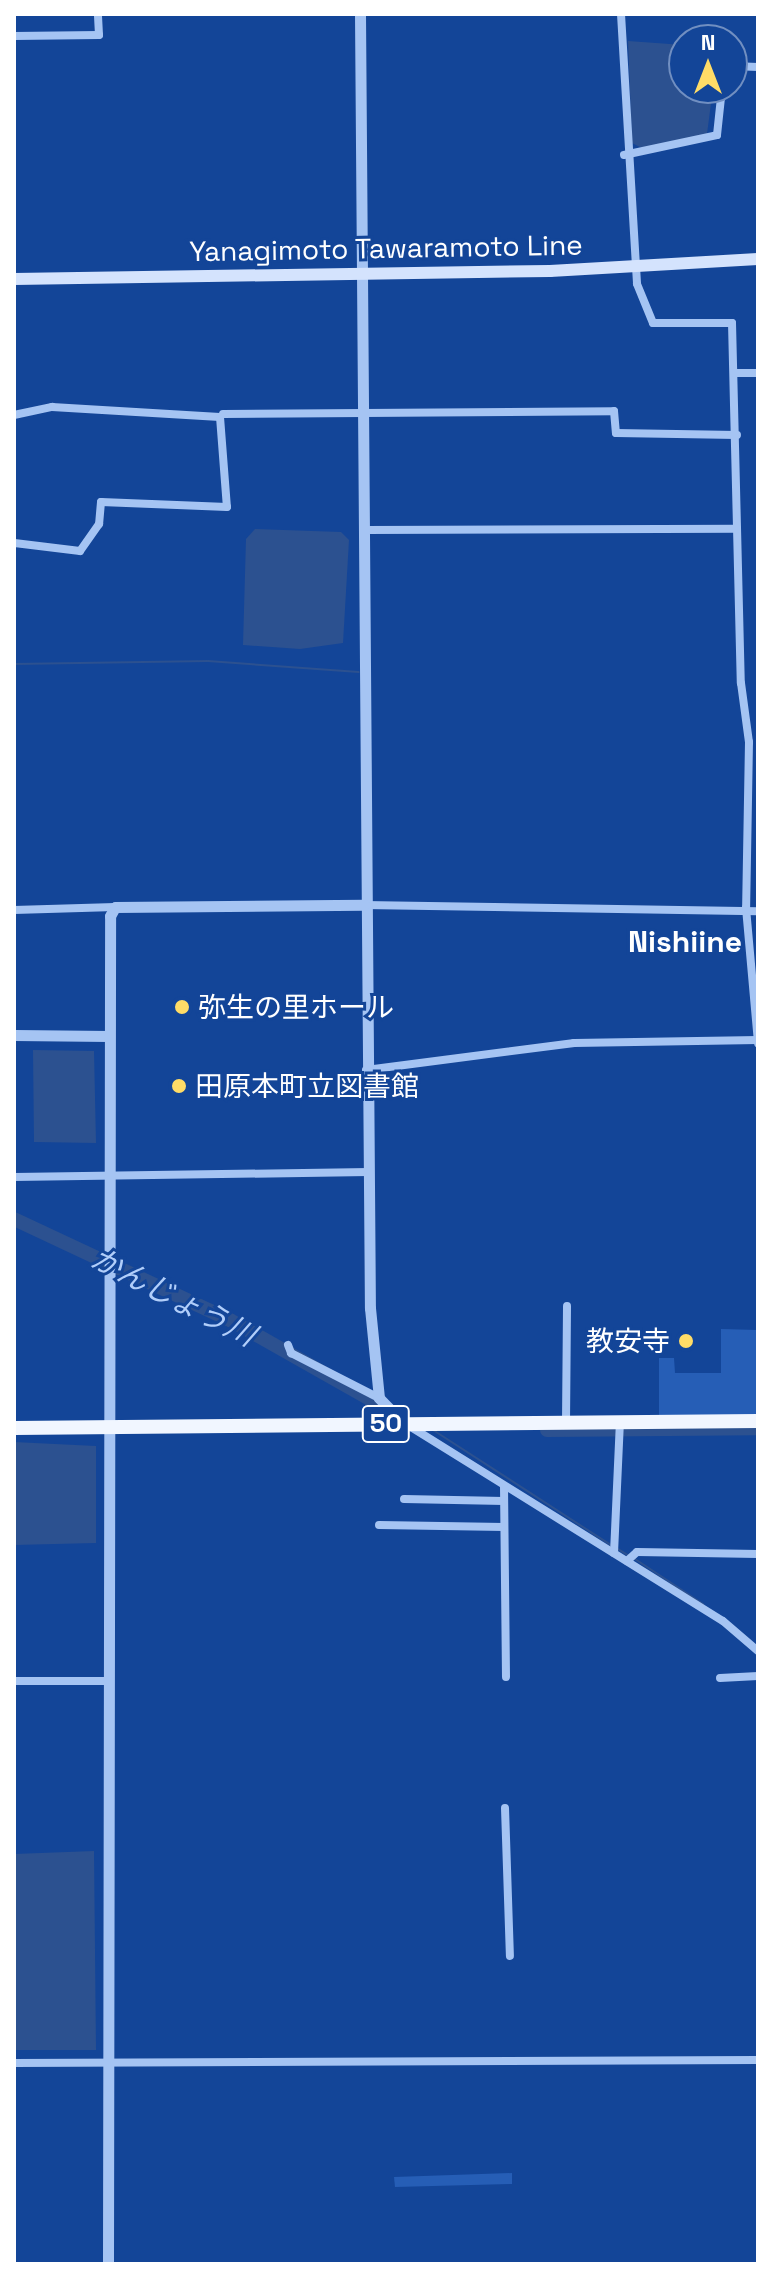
<!DOCTYPE html>
<html>
<head>
<meta charset="utf-8">
<style>
	body { margin:0 }
	#map { position:relative; width:772px; height:2278px; overflow:hidden; background:#134598; font-family:"Space Grotesk","Noto Sans JP",sans-serif }
	div>[style] { position:absolute }
	.green>* { inset:0; background:#265eb6 }
	.water>* { inset:0; background:#2c5190 }
	.stream>* { height:2px; margin:-1px; padding:0 1px; transform-origin:1px; border-radius:1px; background:#2c5190 }
	.river>* { height:14px; margin:-7px; padding:0 7px; transform-origin:7px; border-radius:7px; background:#2c5190 }
	.minor>* { height:8px; margin:-4px; padding:0 4px; transform-origin:4px; border-radius:4px; background:#a5c4f3 }
	.tertiary>* { height:11px; margin:-5.5px; padding:0 5.5px; transform-origin:5.5px; border-radius:5.5px; background:#a5c4f3 }
	.secondary>* { height:12px; margin:-6px; padding:0 6px; transform-origin:6px; border-radius:6px; background:#d4e3fd }
	.primary>* { height:14px; margin:-7px; padding:0 7px; transform-origin:7px; border-radius:7px; background:#f1f6ff }
	.dots>* { width:22px; height:22px; translate:-50% -50%; box-sizing:border-box; border:4px solid #134598; border-radius:50% }
	span { translate:-50% -50%; white-space:nowrap; text-align:center; line-height:1.15; -webkit-text-stroke:6px #134598; paint-order:stroke }
	.shield-label span { padding:2px 6px; background:#134598; border:2px solid; border-radius:6px; -webkit-text-stroke-width:0 }
	.shield-label { font-size:26px; color:#fff; font-weight:700 }
	.street-label { font-size:28px; color:#fff }
	.poi-label { font-size:28px; color:#fff }
	.left { translate:0 -50%; text-align:left }
	.right { translate:-100% -50%; text-align:right }
	.neighbourhood-label { font-size:30px; color:#fff; font-weight:700 }
	.water-label { font-size:30px; color:#b1cefa; font-style:italic }
	.frame { position:absolute; inset:0; border:16px solid #fff; pointer-events:none }
	.north { position:absolute; left:668px; top:24px; width:80px; height:80px; box-sizing:border-box; background:#134598; border:2px solid #718fc1; border-radius:50%; rotate:0deg; font-size:22px; font-weight:700; line-height:32px; text-align:center; color:#fff }
	.north::after { content:''; display:block; margin:auto; width:28px; height:36px; background:#ffdc67; clip-path:polygon(50% 0,100% 100%,50% 72%,0 100%) }
</style>
</head>
<body>
<div id="map">
	<div class="green">
		<div style="clip-path:polygon(721px 1329px,757px 1330px,757px 1418px,659px 1418px,659px 1358px,674px 1358px,675px 1373px,721px 1373px)"></div>
		<div style="clip-path:polygon(512px 2173px,512px 2184px,395px 2187px,394px 2177px)"></div>
	</div>
	<div class="water">
		<div style="clip-path:polygon(628px 41px,684px 45px,684px 88px,713px 88px,707px 134px,642px 148px,632px 143px)"></div>
		<div style="clip-path:polygon(255px 529px,341px 532px,349px 540px,343px 643px,300px 649px,243px 645px,246px 539px)"></div>
		<div style="clip-path:polygon(33px 1050px,94px 1051px,96px 1143px,34px 1142px)"></div>
		<div style="clip-path:polygon(14px 1442px,96px 1446px,96px 1543px,14px 1545px)"></div>
		<div style="clip-path:polygon(94px 1851px,96px 2050px,14px 2050px,14px 1854px)"></div>
	</div>
	<div class="stream">
		<div style="left:14px;top:664px;width:194px;rotate:-0.9deg"></div>
		<div style="left:208px;top:661px;width:151px;rotate:4.2deg"></div>
		<div style="left:433px;top:1430px;width:213px;rotate:32.9deg"></div>
		<div style="left:618px;top:1549px;width:13px;rotate:32deg"></div>
		<div style="left:635px;top:1559px;width:82px;rotate:33.5deg"></div>
	</div>
	<div class="river">
		<div style="left:14px;top:1219px;width:238px;rotate:25.1deg"></div>
		<div style="left:230px;top:1320px;width:164px;rotate:29.5deg"></div>
		<div style="left:547px;top:1430px;width:211px;rotate:-0.5deg"></div>
	</div>
	<div class="minor">
		<div style="left:621px;top:14px;width:270px;rotate:86.6deg"></div>
		<div style="left:637px;top:284px;width:42px;rotate:67.7deg"></div>
		<div style="left:653px;top:323px;width:79px"></div>
		<div style="left:732px;top:323px;width:360px;rotate:88.6deg"></div>
		<div style="left:741px;top:683px;width:60px;rotate:82.3deg"></div>
		<div style="left:749px;top:742px;width:166px;rotate:91deg"></div>
		<div style="left:746px;top:908px;width:136px;rotate:84.9deg"></div>
		<div style="left:14px;top:36px;width:85px;rotate:-0.7deg"></div>
		<div style="left:99px;top:35px;width:21px;rotate:-93deg"></div>
		<div style="left:732px;top:66px;width:26px;rotate:2deg"></div>
		<div style="left:624px;top:155px;width:95px;rotate:-12.1deg"></div>
		<div style="left:717px;top:135px;width:47px;rotate:-83.9deg"></div>
		<div style="left:734px;top:373px;width:24px"></div>
		<div style="left:223px;top:414px;width:391px;rotate:-0.4deg"></div>
		<div style="left:614px;top:411px;width:22px;rotate:85deg"></div>
		<div style="left:616px;top:433px;width:121px;rotate:0.9deg"></div>
		<div style="left:14px;top:415px;width:39px;rotate:-12deg"></div>
		<div style="left:52px;top:407px;width:168px;rotate:3.4deg"></div>
		<div style="left:220px;top:417px;width:90px;rotate:85.6deg"></div>
		<div style="left:227px;top:507px;width:126px;rotate:-177.7deg"></div>
		<div style="left:101px;top:502px;width:22px;rotate:95deg"></div>
		<div style="left:99px;top:524px;width:33px;rotate:125deg"></div>
		<div style="left:80px;top:551px;width:66px;rotate:-173.1deg"></div>
		<div style="left:366px;top:530px;width:371px;rotate:-0.2deg"></div>
		<div style="left:364px;top:905px;width:394px;rotate:0.9deg"></div>
		<div style="left:14px;top:910px;width:101px;rotate:-1.7deg"></div>
		<div style="left:366px;top:1070px;width:210px;rotate:-7.4deg"></div>
		<div style="left:574px;top:1043px;width:184px;rotate:-0.9deg"></div>
		<div style="left:14px;top:1177px;width:355px;rotate:-0.8deg"></div>
		<div style="left:288px;top:1345px;width:9px;rotate:69deg"></div>
		<div style="left:291px;top:1353px;width:99px;rotate:27.1deg"></div>
		<div style="left:566px;top:1422px;width:116px;rotate:-89.5deg"></div>
		<div style="left:411px;top:1427px;width:367px;rotate:31.9deg"></div>
		<div style="left:723px;top:1621px;width:46px;rotate:40.6deg"></div>
		<div style="left:504px;top:1486px;width:191px;rotate:89.4deg"></div>
		<div style="left:404px;top:1499px;width:100px;rotate:1.1deg"></div>
		<div style="left:379px;top:1525px;width:125px;rotate:0.9deg"></div>
		<div style="left:614px;top:1553px;width:130px;rotate:-87.4deg"></div>
		<div style="left:627px;top:1561px;width:13px;rotate:-42deg"></div>
		<div style="left:637px;top:1552px;width:121px;rotate:0.9deg"></div>
		<div style="left:720px;top:1678px;width:38px;rotate:-3deg"></div>
		<div style="left:14px;top:1681px;width:90px"></div>
		<div style="left:505px;top:1808px;width:148px;rotate:88.1deg"></div>
		<div style="left:14px;top:2063px;width:744px;rotate:-0.23deg"></div>
	</div>
	<div class="tertiary">
		<div style="left:360px;top:14px;width:1294px;rotate:89.56deg"></div>
		<div style="left:370px;top:1308px;width:90px;rotate:84.3deg"></div>
		<div style="left:379px;top:1398px;width:35px;rotate:46deg"></div>
		<div style="left:14px;top:1035px;width:95px;rotate:0.6deg"></div>
		<div style="left:108px;top:2264px;width:1348px;rotate:-89.91deg"></div>
		<div style="left:110px;top:916px;width:10px;rotate:-61deg"></div>
		<div style="left:115px;top:907px;width:249px;rotate:-0.5deg"></div>
	</div>
	<div class="secondary">
		<div style="left:14px;top:279px;width:536px;rotate:-0.86deg"></div>
		<div style="left:550px;top:271px;width:208px;rotate:-3.3deg"></div>
	</div>
	<div class="primary">
		<div style="left:14px;top:1428px;width:744px;rotate:-0.54deg"></div>
	</div>
	<div class="dots">
		<div style="left:182px;top:1007px;background:#ffdc67"></div>
		<div style="left:179px;top:1086px;background:#ffdc67"></div>
		<div style="left:686px;top:1341px;background:#ffdc67"></div>
	</div>
	<div class="shield-label">
		<span style="left:386px;top:1424px">50</span>
	</div>
	<div class="street-label">
		<span style="left:386px;top:248px;rotate:-1deg">Yanagimoto Tawaramoto Line</span>
	</div>
	<div class="poi-label">
		<span class="left" style="left:198px;top:1007px">弥生の里ホール</span>
		<span class="left" style="left:195px;top:1086px">田原本町立図書館</span>
		<span class="right" style="left:670px;top:1341px">教安寺</span>
	</div>
	<div class="neighbourhood-label">
		<span style="left:685px;top:942px">Nishiine</span>
	</div>
	<div class="water-label">
		<span style="left:173px;top:1297px;rotate:27deg">かんじょう川</span>
	</div>
	<div class="frame"></div>
	<div class="north">N</div>
</div>
</body>
</html>
